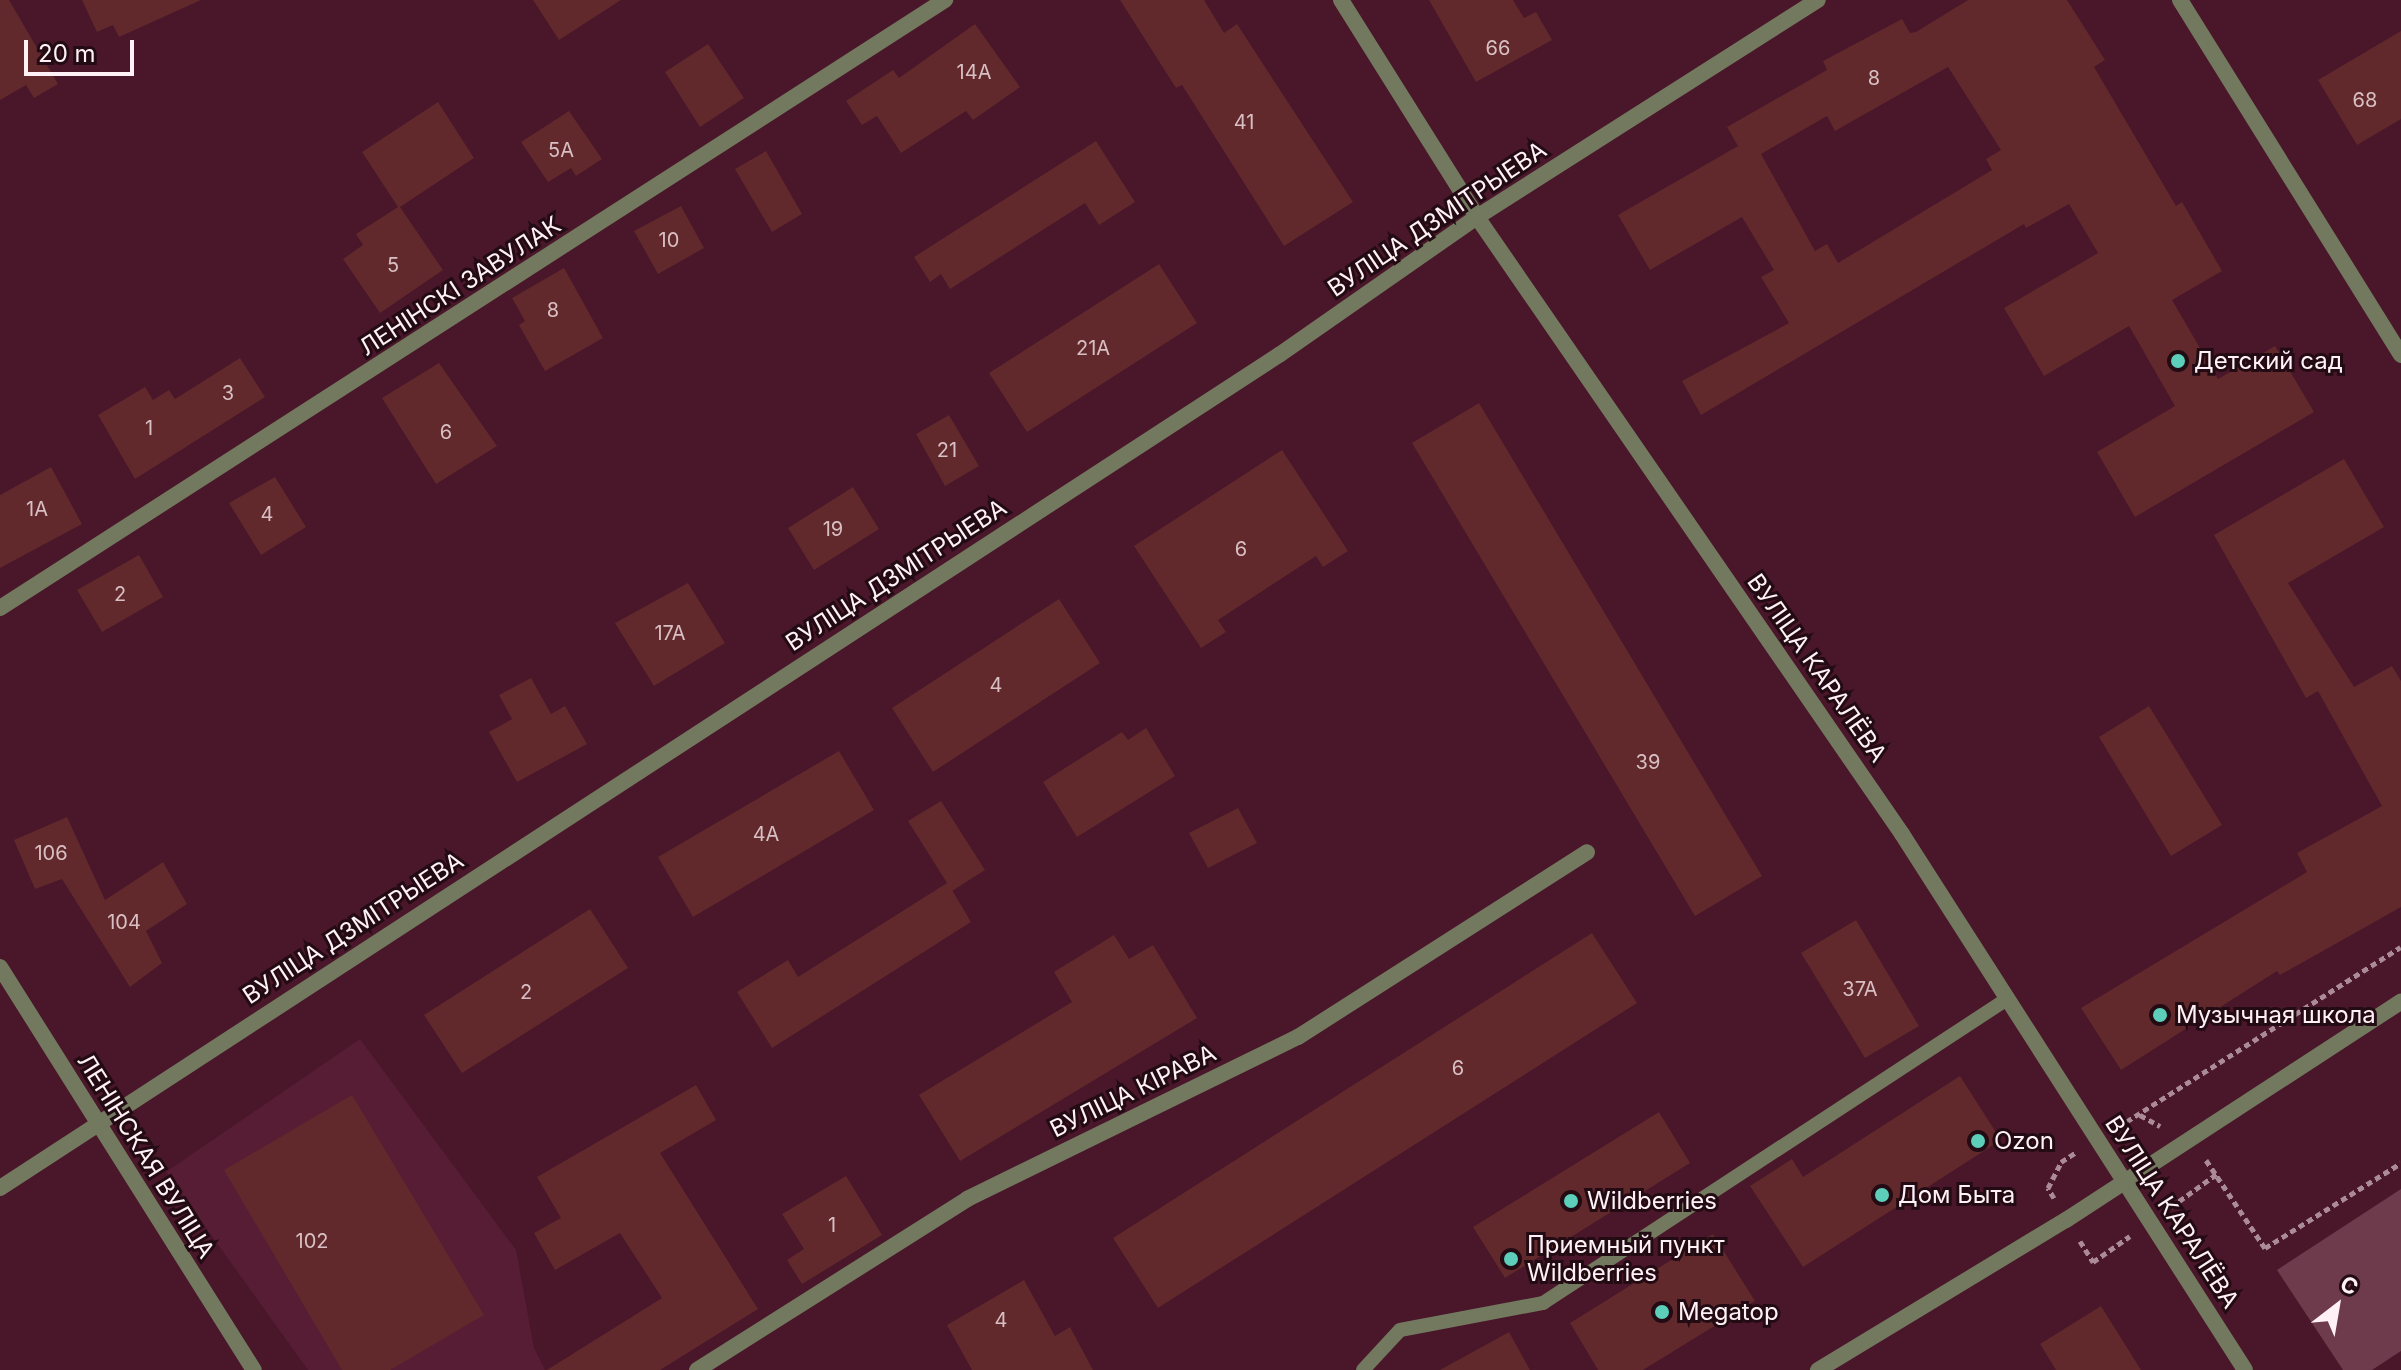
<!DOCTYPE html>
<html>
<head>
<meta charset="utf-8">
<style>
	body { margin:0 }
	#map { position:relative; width:2401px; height:1370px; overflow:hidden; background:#49162a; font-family:Inter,sans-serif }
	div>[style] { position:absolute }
	.built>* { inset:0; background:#571d35 }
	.green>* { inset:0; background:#6d3b4c }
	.building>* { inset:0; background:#61292c }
	.path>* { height:5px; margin-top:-2.5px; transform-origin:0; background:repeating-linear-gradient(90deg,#aa8b97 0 6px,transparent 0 10px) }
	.service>* { height:14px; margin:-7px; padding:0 7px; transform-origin:7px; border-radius:7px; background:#72795f }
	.minor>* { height:16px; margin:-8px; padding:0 8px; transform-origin:8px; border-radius:8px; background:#72795f }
	.tertiary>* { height:16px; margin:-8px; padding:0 8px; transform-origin:8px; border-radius:8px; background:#72795f }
	.dots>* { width:22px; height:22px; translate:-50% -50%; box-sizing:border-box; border:4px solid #220b13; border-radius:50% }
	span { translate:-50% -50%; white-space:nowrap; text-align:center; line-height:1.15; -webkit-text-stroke:6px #220b13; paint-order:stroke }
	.number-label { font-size:20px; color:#d8bfc3 }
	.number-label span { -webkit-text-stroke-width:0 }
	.street-label { font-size:24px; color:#fff1f5 }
	.poi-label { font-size:24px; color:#fff1f5 }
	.left { translate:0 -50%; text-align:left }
	.north { position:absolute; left:2297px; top:1266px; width:80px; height:80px; -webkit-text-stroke:6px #220b13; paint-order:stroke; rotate:31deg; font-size:22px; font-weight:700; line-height:32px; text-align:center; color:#fff1f5 }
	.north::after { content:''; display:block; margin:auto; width:28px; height:36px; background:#fff1f5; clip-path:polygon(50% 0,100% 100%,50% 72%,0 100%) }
	.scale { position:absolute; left:24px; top:40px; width:110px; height:36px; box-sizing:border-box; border:4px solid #fff1f5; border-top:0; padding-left:10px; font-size:24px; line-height:28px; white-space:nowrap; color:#fff1f5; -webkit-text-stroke:6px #220b13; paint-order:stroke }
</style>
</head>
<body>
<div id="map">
	<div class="built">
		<div style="clip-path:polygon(360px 1039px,516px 1250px,534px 1348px,545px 1370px,308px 1370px,166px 1172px)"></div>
	</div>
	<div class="green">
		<div style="clip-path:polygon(2401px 1189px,2401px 1351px,2372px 1370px,2343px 1370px,2277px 1270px)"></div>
	</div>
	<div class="building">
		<div style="clip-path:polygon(0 0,9px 0,58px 84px,34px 98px,26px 85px,0 100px)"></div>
		<div style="clip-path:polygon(82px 0,201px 0,119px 37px,113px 25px,97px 32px)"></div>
		<div style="clip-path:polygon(533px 0,621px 0,559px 40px)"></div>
		<div style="clip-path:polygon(1120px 0,1204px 0,1224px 33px,1237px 24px,1353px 202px,1284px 246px,1182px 85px,1176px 88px)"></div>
		<div style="clip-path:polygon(1429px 0,1513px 0,1524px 18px,1536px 12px,1552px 40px,1476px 82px)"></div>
		<div style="clip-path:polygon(evenodd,1968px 0,2067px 0,2105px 60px,2094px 67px,2176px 206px,2182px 202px,2222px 271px,2172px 300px,2218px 379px,2275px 346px,2314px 412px,2135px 517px,2097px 452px,2175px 406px,2129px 326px,2044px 376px,2004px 308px,2098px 253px,2069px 204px,2026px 228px,2024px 224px,1701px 415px,1682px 381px,1789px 323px,1761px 277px,1774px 270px,1742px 217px,1650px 270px,1618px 215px,1738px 146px,1727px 127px,1827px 70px,1823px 61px,1902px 19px,1910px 33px,1916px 32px,1968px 0,1948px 67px,2001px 150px,1986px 159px,1992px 170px,1838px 263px,1827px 244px,1815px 251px,1761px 154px,1827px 116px,1835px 131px,1948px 67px)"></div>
		<div style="clip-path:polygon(975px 24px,1020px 87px,973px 120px,966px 111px,901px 153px,877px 116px,862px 125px,846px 101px,893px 70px,899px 78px)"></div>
		<div style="clip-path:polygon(2401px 31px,2401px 119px,2357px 145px,2318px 80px)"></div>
		<div style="clip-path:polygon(708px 44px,744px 98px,700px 127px,665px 72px)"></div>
		<div style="clip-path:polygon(438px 102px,474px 158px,400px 207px,443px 270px,380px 313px,343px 259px,363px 245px,356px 234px,398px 207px,362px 152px)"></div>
		<div style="clip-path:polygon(569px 111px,602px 159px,576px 176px,571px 168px,548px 182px,521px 142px)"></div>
		<div style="clip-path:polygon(1096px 141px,1135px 202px,1099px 225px,1085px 203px,950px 289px,941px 274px,930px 282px,914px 257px)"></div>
		<div style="clip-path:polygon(766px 151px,802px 214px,772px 232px,735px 169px)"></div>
		<div style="clip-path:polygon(681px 206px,704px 248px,658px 274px,634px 231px)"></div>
		<div style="clip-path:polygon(1159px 264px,1197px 323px,1027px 432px,989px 373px)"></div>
		<div style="clip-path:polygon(564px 268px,603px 338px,545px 371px,519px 325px,525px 321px,512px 298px)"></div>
		<div style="clip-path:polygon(240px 358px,265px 397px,135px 479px,98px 415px,145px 387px,153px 400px,169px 390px,175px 399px)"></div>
		<div style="clip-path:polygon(439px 363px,497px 446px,436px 484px,382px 398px)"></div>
		<div style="clip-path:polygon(1479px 403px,1762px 876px,1695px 916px,1412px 443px)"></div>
		<div style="clip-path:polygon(949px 415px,979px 466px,945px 486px,916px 434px)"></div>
		<div style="clip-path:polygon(1282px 450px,1348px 551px,1323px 567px,1316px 556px,1218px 620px,1226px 632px,1201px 648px,1134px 546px)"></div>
		<div style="clip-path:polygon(2344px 459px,2384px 527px,2288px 583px,2354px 687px,2392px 666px,2401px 681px,2401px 907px,2280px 975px,2277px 971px,2121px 1070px,2081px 1008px,2307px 872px,2297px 853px,2382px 806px,2318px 691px,2306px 698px,2214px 535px)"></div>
		<div style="clip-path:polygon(51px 467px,82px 524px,0 568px,0 495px)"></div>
		<div style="clip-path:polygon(275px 477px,306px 527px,261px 555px,229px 503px)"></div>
		<div style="clip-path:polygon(853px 487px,879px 529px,814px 570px,788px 528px)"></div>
		<div style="clip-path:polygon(139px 555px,163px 597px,102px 632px,77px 590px)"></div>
		<div style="clip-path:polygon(688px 583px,725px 643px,654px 686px,615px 623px)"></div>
		<div style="clip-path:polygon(1059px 599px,1100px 663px,933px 772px,892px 708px)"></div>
		<div style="clip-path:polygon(531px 678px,551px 714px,565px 706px,587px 744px,517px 782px,489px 732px,512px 719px,499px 695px)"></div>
		<div style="clip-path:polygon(2149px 706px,2222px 825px,2171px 856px,2099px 737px)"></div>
		<div style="clip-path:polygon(1146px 728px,1175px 776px,1077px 837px,1043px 782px,1122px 732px,1128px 740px)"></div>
		<div style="clip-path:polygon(839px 751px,874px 810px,693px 917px,658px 857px)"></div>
		<div style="clip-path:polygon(941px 801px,985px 870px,952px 891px,949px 885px,971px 922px,772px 1048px,737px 992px,788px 960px,798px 977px,947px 883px,908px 821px)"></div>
		<div style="clip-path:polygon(1238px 808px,1257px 843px,1208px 868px,1189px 833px)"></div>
		<div style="clip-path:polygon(67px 817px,105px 900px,163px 862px,187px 904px,146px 931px,162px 963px,130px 987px,62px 879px,35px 889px,14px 840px)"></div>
		<div style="clip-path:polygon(590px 909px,628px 968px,462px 1073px,424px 1015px)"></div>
		<div style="clip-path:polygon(1856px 920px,1919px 1026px,1865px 1058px,1801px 953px)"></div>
		<div style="clip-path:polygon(1592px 933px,1637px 1003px,1158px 1308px,1113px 1238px)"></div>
		<div style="clip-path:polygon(1114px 935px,1129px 959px,1153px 945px,1197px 1018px,960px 1161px,919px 1095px,1072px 1002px,1054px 972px)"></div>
		<div style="clip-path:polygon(1960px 1076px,2001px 1140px,1803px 1267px,1750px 1186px,1792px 1159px,1803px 1177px)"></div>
		<div style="clip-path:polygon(696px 1085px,716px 1120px,660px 1153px,758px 1309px,660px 1370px,547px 1370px,662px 1298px,620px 1233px,555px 1270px,534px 1233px,561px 1218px,537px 1177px)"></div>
		<div style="clip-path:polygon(352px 1095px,484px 1315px,390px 1370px,342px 1370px,224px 1170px)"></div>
		<div style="clip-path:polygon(1659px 1112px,1690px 1163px,1505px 1278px,1473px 1227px)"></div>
		<div style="clip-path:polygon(846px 1176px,882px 1235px,802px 1284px,787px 1260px,804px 1249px,782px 1214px)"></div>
		<div style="clip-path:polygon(1713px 1234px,1755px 1301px,1643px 1370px,1598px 1370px,1570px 1323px)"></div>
		<div style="clip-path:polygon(1024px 1280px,1055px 1336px,1070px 1327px,1093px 1370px,972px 1370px,947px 1325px)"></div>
		<div style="clip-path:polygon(2101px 1306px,2141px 1370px,2056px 1370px,2040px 1344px)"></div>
		<div style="clip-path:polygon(1509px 1332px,1530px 1370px,1440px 1370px)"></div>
	</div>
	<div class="path">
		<div style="left:2140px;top:1115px;width:23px;rotate:29deg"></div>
		<div style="left:2118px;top:1127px;width:335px;rotate:-32.5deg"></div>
		<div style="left:2206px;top:1160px;width:106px;rotate:56.2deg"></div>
		<div style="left:2265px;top:1248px;width:160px;rotate:-32deg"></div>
		<div style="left:2054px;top:1198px;width:12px;rotate:-121deg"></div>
		<div style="left:2048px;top:1188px;width:29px;rotate:-63deg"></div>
		<div style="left:2061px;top:1162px;width:17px;rotate:-33deg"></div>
		<div style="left:2171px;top:1207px;width:58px;rotate:-35.9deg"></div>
		<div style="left:2080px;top:1241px;width:25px;rotate:58deg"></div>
		<div style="left:2093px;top:1262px;width:45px;rotate:-35.1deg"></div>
	</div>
	<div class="service">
		<div style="left:1363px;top:1370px;width:54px;rotate:-47.2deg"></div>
		<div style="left:1400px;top:1330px;width:146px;rotate:-10.7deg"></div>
		<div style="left:1543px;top:1303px;width:555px;rotate:-33.23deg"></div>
	</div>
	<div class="minor">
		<div style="left:2180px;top:0;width:418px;rotate:58.1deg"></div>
		<div style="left:0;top:608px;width:1124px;rotate:-32.76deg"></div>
		<div style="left:697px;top:1370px;width:320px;rotate:-32.3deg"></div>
		<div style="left:967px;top:1199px;width:369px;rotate:-26.1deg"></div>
		<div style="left:1298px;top:1037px;width:343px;rotate:-32.6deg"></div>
	</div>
	<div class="tertiary">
		<div style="left:1341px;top:0;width:256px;rotate:57.9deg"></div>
		<div style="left:1477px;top:217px;width:749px;rotate:55.44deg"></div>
		<div style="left:1902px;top:834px;width:636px;rotate:57.38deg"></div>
		<div style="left:0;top:967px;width:476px;rotate:57.8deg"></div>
		<div style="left:0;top:1188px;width:1526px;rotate:-33.08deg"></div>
		<div style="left:1279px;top:355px;width:241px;rotate:-34.9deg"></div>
		<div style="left:1477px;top:217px;width:404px;rotate:-32.5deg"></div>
		<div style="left:1818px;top:1370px;width:290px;rotate:-31.2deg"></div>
		<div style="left:2066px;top:1220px;width:400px;rotate:-33.1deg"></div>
	</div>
	<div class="dots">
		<div style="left:2178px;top:361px;background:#5dceb9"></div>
		<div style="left:2160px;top:1015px;background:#5dceb9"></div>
		<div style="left:1978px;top:1141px;background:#5dceb9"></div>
		<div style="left:1882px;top:1195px;background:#5dceb9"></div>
		<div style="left:1571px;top:1201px;background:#5dceb9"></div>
		<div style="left:1511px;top:1259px;background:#5dceb9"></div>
		<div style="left:1662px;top:1312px;background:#5dceb9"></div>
	</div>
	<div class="number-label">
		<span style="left:1498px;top:48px">66</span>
		<span style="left:974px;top:72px">14А</span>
		<span style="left:1874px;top:78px">8</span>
		<span style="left:2365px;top:100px">68</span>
		<span style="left:1244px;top:122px">41</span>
		<span style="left:561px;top:150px">5А</span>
		<span style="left:669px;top:240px">10</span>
		<span style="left:393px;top:265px">5</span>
		<span style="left:553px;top:310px">8</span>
		<span style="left:1093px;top:348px">21А</span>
		<span style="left:228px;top:393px">3</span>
		<span style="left:149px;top:428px">1</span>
		<span style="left:446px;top:432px">6</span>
		<span style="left:947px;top:450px">21</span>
		<span style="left:37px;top:509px">1А</span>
		<span style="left:267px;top:514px">4</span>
		<span style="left:833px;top:529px">19</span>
		<span style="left:1241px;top:549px">6</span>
		<span style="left:120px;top:594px">2</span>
		<span style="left:670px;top:633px">17А</span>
		<span style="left:996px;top:685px">4</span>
		<span style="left:1648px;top:762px">39</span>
		<span style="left:766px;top:834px">4А</span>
		<span style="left:51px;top:853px">106</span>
		<span style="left:124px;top:922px">104</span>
		<span style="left:1860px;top:989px">37А</span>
		<span style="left:526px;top:992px">2</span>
		<span style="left:1458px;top:1068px">6</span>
		<span style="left:832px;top:1225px">1</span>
		<span style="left:312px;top:1241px">102</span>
		<span style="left:1001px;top:1320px">4</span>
	</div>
	<div class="street-label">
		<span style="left:1437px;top:219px;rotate:-34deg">ВУЛІЦА ДЗМІТРЫЕВА</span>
		<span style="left:460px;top:286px;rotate:-33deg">ЛЕНІНСКІ ЗАВУЛАК</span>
		<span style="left:896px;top:575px;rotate:-33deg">ВУЛІЦА ДЗМІТРЫЕВА</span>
		<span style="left:1817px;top:668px;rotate:55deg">ВУЛІЦА КАРАЛЁВА</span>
		<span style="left:353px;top:928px;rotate:-33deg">ВУЛІЦА ДЗМІТРЫЕВА</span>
		<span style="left:1133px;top:1091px;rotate:-26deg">ВУЛІЦА КІРАВА</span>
		<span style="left:146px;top:1156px;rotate:58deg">ЛЕНІНСКАЯ ВУЛІЦА</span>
		<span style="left:2172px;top:1212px;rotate:57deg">ВУЛІЦА КАРАЛЁВА</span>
	</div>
	<div class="poi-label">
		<span class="left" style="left:2194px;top:361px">Детский сад</span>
		<span class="left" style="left:2176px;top:1015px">Музычная школа</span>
		<span class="left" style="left:1994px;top:1141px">Ozon</span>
		<span class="left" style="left:1898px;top:1195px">Дом Быта</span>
		<span class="left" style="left:1587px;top:1201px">Wildberries</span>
		<span class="left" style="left:1527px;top:1259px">Приемный пункт<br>Wildberries</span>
		<span class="left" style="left:1678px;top:1312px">Megatop</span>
	</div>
	<div class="north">С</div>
	<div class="scale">20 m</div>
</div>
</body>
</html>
